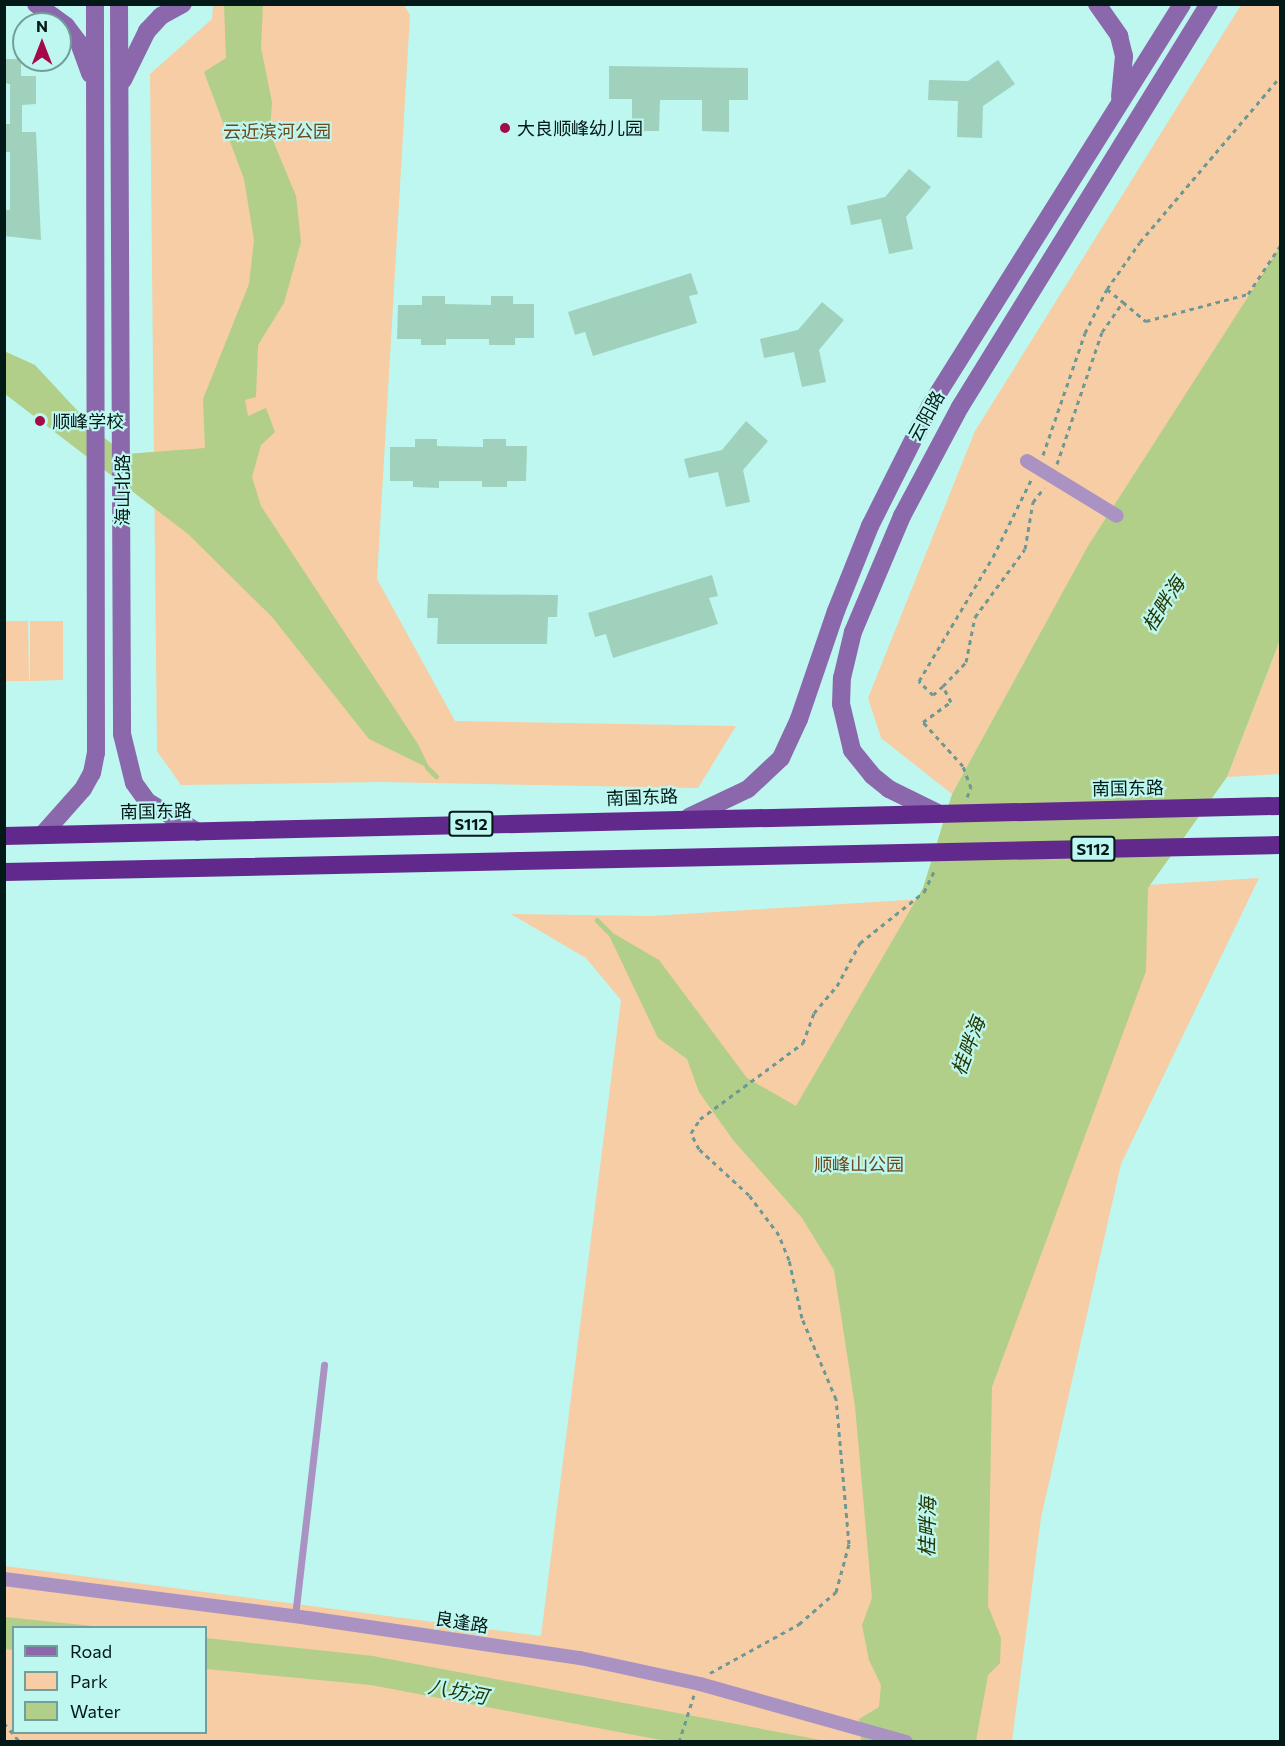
<!DOCTYPE html>
<html>
<head>
<meta charset="utf-8">
<style>
	body { margin:0 }
	#map { position:relative; width:1285px; height:1746px; overflow:hidden; background:#bdf7f0; font-family:Commissioner,"Noto Sans SC",sans-serif }
	div>[style] { position:absolute }
	.green>* { inset:0; background:#f6cda5 }
	.water>* { inset:0; background:#b1cf88 }
	.stream>* { height:4.5px; margin:-2.25px; padding:0 2.25px; transform-origin:2.25px; border-radius:2.25px; background:#b1cf88 }
	.building>* { inset:0; background:#a0d1bc }
	.path>* { height:3px; margin-top:-1.5px; transform-origin:0; background:repeating-linear-gradient(90deg,#6e9893 0 4.5px,transparent 0 9px) }
	.lane>* { height:7px; margin:-3.5px; padding:0 3.5px; transform-origin:3.5px; border-radius:3.5px; background:#aa93c2 }
	.street>* { height:14px; margin:-7px; padding:0 7px; transform-origin:7px; border-radius:7px; background:#aa93c2 }
	.secondary>* { height:18px; margin:-9px; padding:0 9px; transform-origin:9px; border-radius:9px; background:#8b68ac }
	.highway>* { height:18px; margin:-9px; padding:0 9px; transform-origin:9px; border-radius:9px; background:#62298c }
	.dots>* { width:16px; height:16px; translate:-50% -50%; box-sizing:border-box; border:3px solid #bdf7f0; border-radius:50% }
	span { translate:-50% -50%; white-space:nowrap; text-align:center; line-height:1.15; -webkit-text-stroke:4.5px #bdf7f0; paint-order:stroke }
	.shield-label span { padding:2px 4px; background:#bdf7f0; border:2px solid; border-radius:4px; -webkit-text-stroke-width:0 }
	.shield-label { font-size:16px; color:#031917; font-weight:700 }
	.poi-label { font-size:18px; color:#031917 }
	.left { translate:0 -50%; text-align:left }
	.park-label { font-size:18px; color:#6d481c }
	.street-label { font-size:18px; color:#031917 }
	.water-label { font-size:20px; color:#263702; font-style:italic }
	.frame { position:absolute; inset:0; border:6px solid #031917; pointer-events:none }
	.legend { position:absolute; left:12px; top:1626px; width:195px; height:108px; box-sizing:border-box; background:#bdf7f0; border:2px solid #739e99; margin:0; padding:8px 10px; list-style:none; font-size:18px; color:#031917 }
	.legend li { display:flex; align-items:center; gap:12px; height:30px }
	.legend b { width:30px; border:2px solid #739e99 }
	.north { position:absolute; left:12px; top:12px; width:60px; height:60px; box-sizing:border-box; background:#bdf7f0; border:2px solid #739e99; border-radius:50%; rotate:0deg; font-size:16px; font-weight:700; line-height:24px; text-align:center; color:#031917 }
	.north::after { content:''; display:block; margin:auto; width:21px; height:27px; background:#a30a47; clip-path:polygon(50% 0,100% 100%,50% 72%,0 100%) }
</style>
</head>
<body>
<div id="map">
	<div class="green">
		<div style="clip-path:polygon(213px 5px,404px 5px,410px 15px,377px 579px,455px 721px,736px 726px,698px 788px,381px 782px,181px 785px,157px 751px,150px 74px,212px 19px)"></div>
		<div style="clip-path:polygon(1241px 5px,1280px 5px,1280px 264px,1089px 546px,952px 794px,881px 738px,868px 698px,975px 431px)"></div>
		<div style="clip-path:polygon(5px 621px,28px 621px,29px 681px,5px 681px)"></div>
		<div style="clip-path:polygon(30px 621px,63px 621px,63px 680px,30px 681px)"></div>
		<div style="clip-path:polygon(1280px 640px,1280px 774px,1227px 777px)"></div>
		<div style="clip-path:polygon(evenodd,1259px 878px,1121px 1164px,1041px 1518px,1012px 1741px,5px 1742px,5px 1566px,541px 1636px,621px 1000px,586px 958px,511px 914px,650px 916px,1259px 878px,14px 1628px,206px 1628px,206px 1732px,14px 1732px,14px 1628px)"></div>
	</div>
	<div class="water">
		<div style="clip-path:polygon(224px 5px,263px 5px,261px 48px,272px 102px,270px 133px,296px 196px,301px 242px,284px 303px,258px 345px,256px 397px,245px 400px,248px 416px,266px 408px,275px 432px,261px 445px,252px 477px,261px 506px,418px 744px,430px 769px,369px 739px,272px 617px,188px 534px,5px 394px,4px 351px,35px 365px,99px 434px,126px 454px,205px 448px,203px 399px,249px 284px,254px 240px,244px 179px,204px 72px,226px 58px)"></div>
		<div style="clip-path:polygon(1280px 247px,1280px 640px,1227px 777px,1148px 888px,1146px 971px,992px 1387px,988px 1606px,1001px 1638px,1000px 1663px,988px 1675px,976px 1741px,861px 1741px,859px 1719px,879px 1707px,881px 1685px,869px 1660px,862px 1625px,872px 1598px,855px 1406px,834px 1270px,802px 1218px,733px 1140px,699px 1092px,687px 1059px,658px 1038px,606px 929px,659px 960px,747px 1078px,796px 1106px,923px 888px,952px 794px,1088px 546px)"></div>
		<div style="clip-path:polygon(5px 1617px,102px 1627px,14px 1628px,13px 1650px,5px 1649px)"></div>
		<div style="clip-path:polygon(206px 1638px,373px 1656px,826px 1741px,666px 1741px,371px 1685px,206px 1669px)"></div>
	</div>
	<div class="stream">
		<div style="left:427px;top:767px;width:13px;rotate:45deg"></div>
		<div style="left:597px;top:920px;width:18px;rotate:45deg"></div>
	</div>
	<div class="building">
		<div style="clip-path:polygon(4px 59px,21px 59px,21px 76px,36px 76px,36px 104px,22px 105px,22px 132px,36px 132px,41px 240px,4px 236px,4px 210px,10px 210px,10px 152px,4px 152px,4px 124px,10px 124px,10px 84px,4px 83px)"></div>
		<div style="clip-path:polygon(998px 60px,1015px 84px,983px 106px,982px 138px,957px 137px,958px 101px,928px 100px,929px 80px,968px 81px)"></div>
		<div style="clip-path:polygon(609px 66px,748px 68px,748px 100px,729px 100px,729px 132px,702px 131px,702px 100px,660px 100px,659px 131px,632px 131px,632px 99px,609px 99px)"></div>
		<div style="clip-path:polygon(909px 169px,931px 187px,906px 217px,913px 249px,889px 254px,881px 219px,851px 225px,847px 206px,885px 197px)"></div>
		<div style="clip-path:polygon(691px 273px,698px 294px,689px 296px,697px 323px,593px 356px,585px 332px,575px 335px,568px 312px)"></div>
		<div style="clip-path:polygon(422px 296px,445px 296px,445px 304px,491px 305px,491px 296px,513px 296px,513px 304px,534px 304px,534px 338px,515px 338px,515px 345px,489px 345px,489px 339px,446px 339px,446px 345px,421px 345px,421px 339px,397px 339px,398px 305px,422px 305px)"></div>
		<div style="clip-path:polygon(822px 302px,844px 320px,819px 350px,826px 382px,802px 387px,794px 352px,764px 358px,760px 339px,798px 330px)"></div>
		<div style="clip-path:polygon(746px 421px,768px 441px,743px 470px,750px 502px,726px 507px,718px 472px,689px 478px,684px 459px,722px 450px)"></div>
		<div style="clip-path:polygon(415px 439px,437px 439px,437px 446px,483px 447px,483px 439px,506px 439px,506px 446px,527px 446px,526px 481px,507px 481px,507px 487px,482px 487px,482px 481px,439px 481px,439px 488px,413px 487px,413px 481px,390px 481px,390px 447px,415px 447px)"></div>
		<div style="clip-path:polygon(712px 575px,718px 596px,709px 598px,718px 624px,613px 658px,606px 634px,595px 637px,588px 613px)"></div>
		<div style="clip-path:polygon(428px 594px,558px 595px,557px 617px,548px 617px,547px 644px,437px 644px,438px 618px,427px 618px)"></div>
	</div>
	<div class="path">
		<div style="left:1107px;top:289px;width:21px;rotate:39deg"></div>
		<div style="left:1043px;top:455px;width:129px;rotate:-71deg"></div>
		<div style="left:1085px;top:333px;width:49px;rotate:-63.4deg"></div>
		<div style="left:1107px;top:289px;width:57px;rotate:-54.9deg"></div>
		<div style="left:1140px;top:242px;width:216px;rotate:-49.7deg"></div>
		<div style="left:1057px;top:464px;width:139px;rotate:-71.2deg"></div>
		<div style="left:1102px;top:332px;width:37px;rotate:-55deg"></div>
		<div style="left:1123px;top:302px;width:30px;rotate:40deg"></div>
		<div style="left:1146px;top:321px;width:106px;rotate:-14.8deg"></div>
		<div style="left:1248px;top:294px;width:58px;rotate:-56.3deg"></div>
		<div style="left:943px;top:686px;width:33px;rotate:-46deg"></div>
		<div style="left:966px;top:662px;width:46px;rotate:-78.7deg"></div>
		<div style="left:975px;top:617px;width:84px;rotate:-53.7deg"></div>
		<div style="left:1025px;top:549px;width:48px;rotate:-80.3deg"></div>
		<div style="left:1033px;top:502px;width:18px;rotate:-52deg"></div>
		<div style="left:967px;top:797px;width:10px;rotate:-66deg"></div>
		<div style="left:971px;top:788px;width:23px;rotate:-110deg"></div>
		<div style="left:963px;top:766px;width:59px;rotate:-132.3deg"></div>
		<div style="left:923px;top:722px;width:34px;rotate:-36deg"></div>
		<div style="left:951px;top:702px;width:18px;rotate:-117deg"></div>
		<div style="left:943px;top:686px;width:13px;rotate:138deg"></div>
		<div style="left:933px;top:695px;width:20px;rotate:-135deg"></div>
		<div style="left:919px;top:681px;width:144px;rotate:-59.2deg"></div>
		<div style="left:993px;top:557px;width:86px;rotate:-63.7deg"></div>
		<div style="left:710px;top:1673px;width:102px;rotate:-28.8deg"></div>
		<div style="left:799px;top:1624px;width:49px;rotate:-40.9deg"></div>
		<div style="left:836px;top:1592px;width:50px;rotate:-74.8deg"></div>
		<div style="left:849px;top:1544px;width:146px;rotate:-95.1deg"></div>
		<div style="left:836px;top:1399px;width:88px;rotate:-112.8deg"></div>
		<div style="left:802px;top:1318px;width:59px;rotate:-102.6deg"></div>
		<div style="left:789px;top:1260px;width:27px;rotate:-112deg"></div>
		<div style="left:779px;top:1235px;width:50px;rotate:-126.9deg"></div>
		<div style="left:749px;top:1195px;width:68px;rotate:-137.4deg"></div>
		<div style="left:699px;top:1149px;width:18px;rotate:-117deg"></div>
		<div style="left:691px;top:1133px;width:17px;rotate:-57deg"></div>
		<div style="left:700px;top:1119px;width:128px;rotate:-36.4deg"></div>
		<div style="left:803px;top:1043px;width:32px;rotate:-70deg"></div>
		<div style="left:814px;top:1013px;width:35px;rotate:-50deg"></div>
		<div style="left:837px;top:986px;width:49px;rotate:-61.9deg"></div>
		<div style="left:860px;top:943px;width:82px;rotate:-38.6deg"></div>
		<div style="left:924px;top:892px;width:25px;rotate:-64deg"></div>
		<div style="left:4px;top:1723px;width:25px;rotate:50deg"></div>
		<div style="left:4px;top:1740px;width:2px;rotate:63deg"></div>
		<div style="left:679px;top:1742px;width:49px;rotate:-72.3deg"></div>
	</div>
	<div class="lane">
		<div style="left:295px;top:1616px;width:253px;rotate:-83.4deg"></div>
	</div>
	<div class="street">
		<div style="left:1027px;top:461px;width:105px;rotate:31.4deg"></div>
		<div style="left:4px;top:1579px;width:306px;rotate:7.3deg"></div>
		<div style="left:308px;top:1618px;width:275px;rotate:8.4deg"></div>
		<div style="left:580px;top:1658px;width:123px;rotate:12.2deg"></div>
		<div style="left:700px;top:1684px;width:214px;rotate:15.7deg"></div>
	</div>
	<div class="secondary">
		<div style="left:36px;top:4px;width:37px;rotate:36deg"></div>
		<div style="left:66px;top:26px;width:21px;rotate:53deg"></div>
		<div style="left:79px;top:43px;width:33px;rotate:70deg"></div>
		<div style="left:119px;top:4px;width:730px;rotate:89.76deg"></div>
		<div style="left:122px;top:734px;width:50px;rotate:76.2deg"></div>
		<div style="left:134px;top:783px;width:24px;rotate:54deg"></div>
		<div style="left:148px;top:802px;width:58px;rotate:31deg"></div>
		<div style="left:1097px;top:4px;width:39px;rotate:55deg"></div>
		<div style="left:1119px;top:36px;width:21px;rotate:76deg"></div>
		<div style="left:1124px;top:56px;width:41px;rotate:95.6deg"></div>
		<div style="left:123px;top:80px;width:55px;rotate:-63.9deg"></div>
		<div style="left:147px;top:31px;width:21px;rotate:-47deg"></div>
		<div style="left:161px;top:16px;width:25px;rotate:-29deg"></div>
		<div style="left:938px;top:813px;width:55px;rotate:-153.9deg"></div>
		<div style="left:889px;top:789px;width:22px;rotate:-141deg"></div>
		<div style="left:872px;top:775px;width:32px;rotate:-129deg"></div>
		<div style="left:852px;top:750px;width:47px;rotate:-103.4deg"></div>
		<div style="left:841px;top:704px;width:26px;rotate:-88deg"></div>
		<div style="left:842px;top:678px;width:47px;rotate:-76.6deg"></div>
		<div style="left:853px;top:632px;width:126px;rotate:-67.1deg"></div>
		<div style="left:902px;top:516px;width:123px;rotate:-62deg"></div>
		<div style="left:960px;top:407px;width:474px;rotate:-58.3deg"></div>
		<div style="left:689px;top:817px;width:65px;rotate:-25.4deg"></div>
		<div style="left:748px;top:789px;width:45px;rotate:-43.2deg"></div>
		<div style="left:781px;top:758px;width:43px;rotate:-65.2deg"></div>
		<div style="left:799px;top:719px;width:114px;rotate:-71.1deg"></div>
		<div style="left:836px;top:611px;width:92px;rotate:-68.2deg"></div>
		<div style="left:870px;top:526px;width:134px;rotate:-63.4deg"></div>
		<div style="left:930px;top:406px;width:474px;rotate:-57.9deg"></div>
		<div style="left:43px;top:834px;width:60px;rotate:-48.4deg"></div>
		<div style="left:83px;top:789px;width:18px;rotate:-61deg"></div>
		<div style="left:92px;top:773px;width:20px;rotate:-79deg"></div>
		<div style="left:96px;top:753px;width:749px;rotate:-90.08deg"></div>
	</div>
	<div class="highway">
		<div style="left:4px;top:836px;width:1276px;rotate:-1.35deg"></div>
		<div style="left:4px;top:872px;width:1276px;rotate:-1.21deg"></div>
	</div>
	<div class="dots">
		<div style="left:505px;top:128px;background:#a30a47"></div>
		<div style="left:40px;top:421px;background:#a30a47"></div>
	</div>
	<div class="shield-label">
		<span style="left:471px;top:824px">S112</span>
		<span style="left:1093px;top:849px">S112</span>
	</div>
	<div class="poi-label">
		<span class="left" style="left:517px;top:128px">大良顺峰幼儿园</span>
		<span class="left" style="left:52px;top:421px">顺峰学校</span>
	</div>
	<div class="park-label">
		<span style="left:277px;top:131px">云近滨河公园</span>
		<span style="left:859px;top:1164px">顺峰山公园</span>
	</div>
	<div class="street-label">
		<span style="left:926px;top:416px;rotate:-61deg">云阳路</span>
		<span style="left:122px;top:490px;rotate:-90deg">海山北路</span>
		<span style="left:1128px;top:788px;rotate:-1deg">南国东路</span>
		<span style="left:642px;top:797px;rotate:-2deg">南国东路</span>
		<span style="left:156px;top:811px;rotate:-1deg">南国东路</span>
		<span style="left:462px;top:1622px;rotate:9deg">良逢路</span>
	</div>
	<div class="water-label">
		<span style="left:1163px;top:604px;rotate:-57deg">桂畔海</span>
		<span style="left:968px;top:1046px;rotate:-69deg">桂畔海</span>
		<span style="left:927px;top:1527px;rotate:-89deg">桂畔海</span>
		<span style="left:458px;top:1691px;rotate:11deg">八坊河</span>
	</div>
	<div class="frame"></div>
	<ul class="legend">
	<li><b style="height:8px;background:#8b68ac"></b>Road</li>
	<li><b style="height:16px;background:#f6cda5"></b>Park</li>
	<li><b style="height:16px;background:#b1cf88"></b>Water</li>
	</ul>
	<div class="north">N</div>
</div>
</body>
</html>
